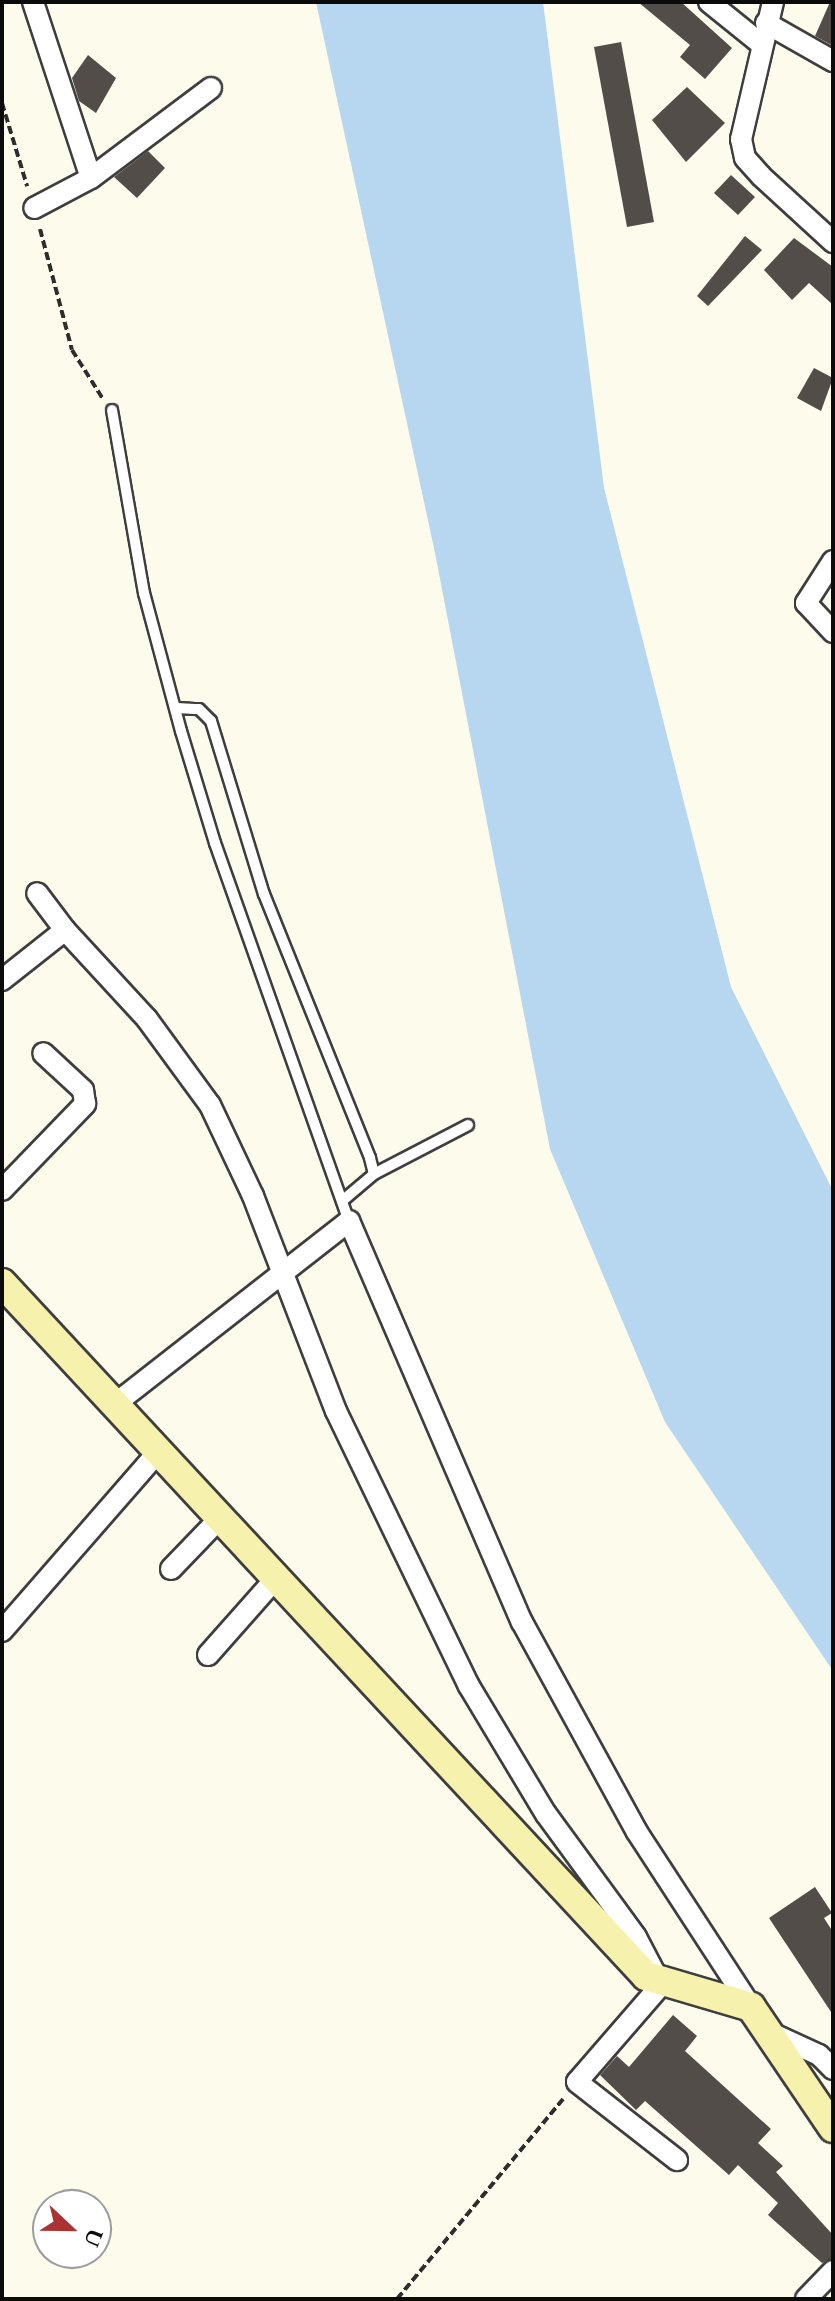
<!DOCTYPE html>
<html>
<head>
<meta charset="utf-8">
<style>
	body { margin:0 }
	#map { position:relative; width:835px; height:2301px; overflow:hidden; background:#fdfbec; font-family:Spectral,serif }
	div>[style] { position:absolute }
	.water>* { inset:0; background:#b6d7ef }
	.building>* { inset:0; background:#534d49 }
	.path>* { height:4px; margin-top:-2px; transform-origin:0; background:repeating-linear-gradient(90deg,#2d2d2d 0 8px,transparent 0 12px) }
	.roads { filter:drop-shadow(2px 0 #3e3e3e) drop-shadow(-2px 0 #3e3e3e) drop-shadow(0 2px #3e3e3e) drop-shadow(0 -2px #3e3e3e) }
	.lane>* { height:10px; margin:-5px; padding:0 5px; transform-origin:5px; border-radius:5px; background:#fff }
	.street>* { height:20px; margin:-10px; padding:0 10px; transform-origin:10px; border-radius:10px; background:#fff }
	.secondary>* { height:28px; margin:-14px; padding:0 14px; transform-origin:14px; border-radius:14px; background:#f6f2ad }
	span { translate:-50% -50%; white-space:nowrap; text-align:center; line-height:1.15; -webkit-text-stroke:8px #fff; paint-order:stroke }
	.frame { position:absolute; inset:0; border:4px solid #0b0b0b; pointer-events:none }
	.north { position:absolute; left:32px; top:2189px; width:80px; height:80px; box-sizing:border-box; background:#fff; border:2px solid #9d9d9d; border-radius:50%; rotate:112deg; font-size:22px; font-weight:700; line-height:32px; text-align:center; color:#0b0b0b }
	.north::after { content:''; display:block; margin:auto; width:28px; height:36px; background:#ac3333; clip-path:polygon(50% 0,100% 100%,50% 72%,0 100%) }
</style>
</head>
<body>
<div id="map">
	<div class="water">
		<div style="clip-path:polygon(316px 2px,543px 2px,604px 488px,731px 987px,833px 1191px,833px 1671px,665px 1422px,550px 1149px,435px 553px)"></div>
	</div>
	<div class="building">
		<div style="clip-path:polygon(638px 2px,681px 2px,732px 48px,705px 79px,680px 57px,690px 45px)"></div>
		<div style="clip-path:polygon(830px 2px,833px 2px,833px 46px,815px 36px)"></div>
		<div style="clip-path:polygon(621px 42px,654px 222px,627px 227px,594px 47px)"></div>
		<div style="clip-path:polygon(88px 55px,116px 78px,96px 113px,79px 101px,72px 78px)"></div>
		<div style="clip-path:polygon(687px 87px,725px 123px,686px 162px,652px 120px)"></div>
		<div style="clip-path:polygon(148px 151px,165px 168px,137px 198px,114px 177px)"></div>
		<div style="clip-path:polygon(731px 175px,755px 197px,738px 215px,714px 193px)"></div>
		<div style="clip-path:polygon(745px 236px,762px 250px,708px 306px,697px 296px)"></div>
		<div style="clip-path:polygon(794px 238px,833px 267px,833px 305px,809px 283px,792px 300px,764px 270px)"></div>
		<div style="clip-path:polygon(814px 368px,833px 378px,821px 411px,797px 398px)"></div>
		<div style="clip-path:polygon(815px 1887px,832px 1913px,824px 1918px,833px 1932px,833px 2015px,769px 1918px)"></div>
		<div style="clip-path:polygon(673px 2015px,697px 2036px,685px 2051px,771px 2129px,758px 2143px,783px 2166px,776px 2172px,833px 2235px,833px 2258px,822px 2263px,768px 2215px,778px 2203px,738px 2165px,729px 2175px,645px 2101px,636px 2110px,600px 2075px,617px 2056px,629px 2067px)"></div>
	</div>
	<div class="path">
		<div style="left:2px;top:103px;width:87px;rotate:73.2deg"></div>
		<div style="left:40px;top:229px;width:125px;rotate:75.2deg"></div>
		<div style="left:72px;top:350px;width:58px;rotate:57.7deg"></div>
		<div style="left:397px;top:2299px;width:260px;rotate:-50.3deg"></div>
	</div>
	<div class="roads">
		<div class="lane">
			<div style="left:112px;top:410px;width:186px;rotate:80.1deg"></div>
			<div style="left:144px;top:593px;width:143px;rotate:75deg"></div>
			<div style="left:181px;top:731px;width:117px;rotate:73.1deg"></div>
			<div style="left:215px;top:843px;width:401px;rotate:70.5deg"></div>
			<div style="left:177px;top:708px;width:22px;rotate:3deg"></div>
			<div style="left:199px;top:709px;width:17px;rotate:45deg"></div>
			<div style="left:211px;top:721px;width:181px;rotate:73deg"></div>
			<div style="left:264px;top:894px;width:284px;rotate:68.1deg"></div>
			<div style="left:370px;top:1158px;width:16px;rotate:76deg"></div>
			<div style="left:374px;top:1174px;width:42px;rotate:139.8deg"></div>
			<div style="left:374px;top:1174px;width:106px;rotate:-27.5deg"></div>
		</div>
		<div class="street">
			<div style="left:33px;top:2px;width:185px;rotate:71.8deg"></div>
			<div style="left:91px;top:178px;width:64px;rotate:152.2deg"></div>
			<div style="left:709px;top:2px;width:67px;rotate:38.9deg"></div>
			<div style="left:773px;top:2px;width:141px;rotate:103.1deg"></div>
			<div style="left:741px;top:139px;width:19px;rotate:78deg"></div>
			<div style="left:745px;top:158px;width:24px;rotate:48deg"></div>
			<div style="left:761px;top:176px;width:98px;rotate:42.5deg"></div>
			<div style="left:766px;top:23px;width:77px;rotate:29.6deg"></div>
			<div style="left:91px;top:178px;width:150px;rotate:-36.9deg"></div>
			<div style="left:833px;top:561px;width:50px;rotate:122.7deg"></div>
			<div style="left:806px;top:603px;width:40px;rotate:47deg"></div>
			<div style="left:65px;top:930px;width:121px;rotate:47.3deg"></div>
			<div style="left:147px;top:1019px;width:107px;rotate:53.8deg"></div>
			<div style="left:210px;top:1105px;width:101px;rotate:64.7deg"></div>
			<div style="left:253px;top:1196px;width:230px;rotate:68.9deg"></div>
			<div style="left:336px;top:1411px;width:305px;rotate:64.2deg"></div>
			<div style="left:469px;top:1686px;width:149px;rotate:59deg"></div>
			<div style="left:546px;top:1814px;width:152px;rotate:53.8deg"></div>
			<div style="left:636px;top:1937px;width:54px;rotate:62.5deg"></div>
			<div style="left:661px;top:1985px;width:128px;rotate:130.9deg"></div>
			<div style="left:577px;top:2082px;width:127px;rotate:38deg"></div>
			<div style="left:2px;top:980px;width:80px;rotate:-38.4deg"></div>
			<div style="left:65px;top:930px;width:46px;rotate:-127.1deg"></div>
			<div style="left:2px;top:1190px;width:120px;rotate:-46deg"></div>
			<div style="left:85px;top:1104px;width:14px;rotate:-98deg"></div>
			<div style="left:83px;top:1090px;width:54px;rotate:-137.2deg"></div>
			<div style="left:115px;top:1404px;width:297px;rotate:-38deg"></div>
			<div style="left:349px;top:1221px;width:437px;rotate:66.7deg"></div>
			<div style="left:522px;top:1622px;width:239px;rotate:61.3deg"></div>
			<div style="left:637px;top:1832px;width:209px;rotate:56.9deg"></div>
			<div style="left:171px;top:1569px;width:72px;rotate:-46.1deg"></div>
			<div style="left:2px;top:1631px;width:239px;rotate:-48.9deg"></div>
			<div style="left:208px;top:1655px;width:104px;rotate:-48.5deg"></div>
			<div style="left:769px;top:2032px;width:55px;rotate:24.7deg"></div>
			<div style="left:819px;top:2055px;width:20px;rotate:45deg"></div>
			<div style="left:806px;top:2299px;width:39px;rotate:-46deg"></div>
		</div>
		<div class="secondary">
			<div style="left:2px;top:1283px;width:946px;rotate:47.1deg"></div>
			<div style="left:646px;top:1976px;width:109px;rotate:16.4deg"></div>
			<div style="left:751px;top:2007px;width:146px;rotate:55.9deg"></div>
		</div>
	</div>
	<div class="frame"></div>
	<div class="north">U</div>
</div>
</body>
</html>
